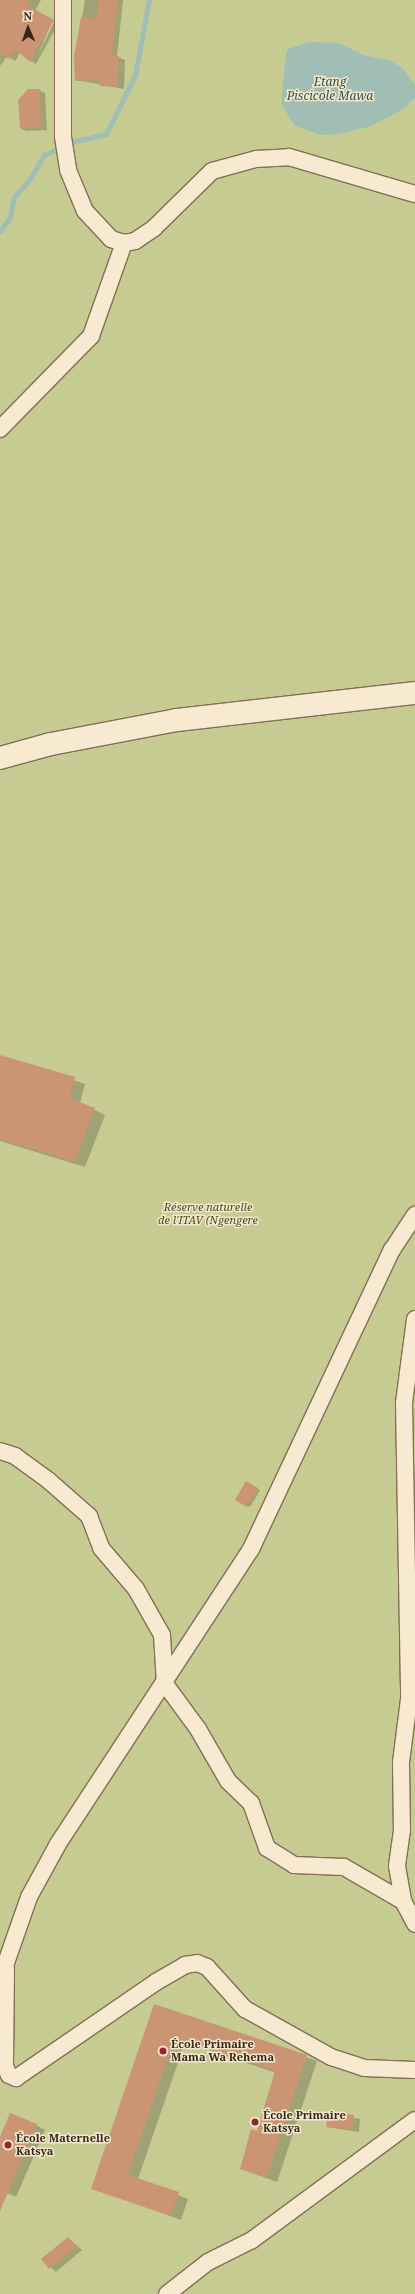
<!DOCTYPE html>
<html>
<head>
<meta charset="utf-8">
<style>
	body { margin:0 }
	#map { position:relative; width:415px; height:2294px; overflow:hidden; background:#edddbd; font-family:"Noto Serif",serif }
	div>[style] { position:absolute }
	.green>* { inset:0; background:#c6cb91 }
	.water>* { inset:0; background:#a1beb4 }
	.shadow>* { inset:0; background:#0003 }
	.stream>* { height:5px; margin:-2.5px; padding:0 2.5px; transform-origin:2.5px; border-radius:2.5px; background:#a1beb4 }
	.building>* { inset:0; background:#cb9473 }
	.roads { filter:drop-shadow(1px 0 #856d56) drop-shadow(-1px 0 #856d56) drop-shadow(0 1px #856d56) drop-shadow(0 -1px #856d56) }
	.street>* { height:16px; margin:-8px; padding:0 8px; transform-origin:8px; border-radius:8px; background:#f8ead0 }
	.secondary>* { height:22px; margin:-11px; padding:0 11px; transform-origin:11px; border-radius:11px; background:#f8ead0 }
	.dots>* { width:11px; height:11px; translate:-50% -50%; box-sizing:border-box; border:2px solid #f5e7cc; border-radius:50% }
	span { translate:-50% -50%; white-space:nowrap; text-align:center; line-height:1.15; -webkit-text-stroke:3px #f5e7cc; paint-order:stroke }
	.park-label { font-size:11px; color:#465022; font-style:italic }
	.poi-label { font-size:11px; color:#34261b; font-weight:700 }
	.left { translate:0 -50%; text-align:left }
	.water-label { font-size:12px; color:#2a544f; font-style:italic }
	.north { position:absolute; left:8px; top:8px; width:40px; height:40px; -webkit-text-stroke:3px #f5e7cc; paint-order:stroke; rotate:358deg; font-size:11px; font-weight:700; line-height:16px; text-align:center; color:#34261b }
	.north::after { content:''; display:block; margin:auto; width:14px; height:18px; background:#34261b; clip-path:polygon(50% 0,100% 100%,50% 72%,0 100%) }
</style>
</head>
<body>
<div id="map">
	<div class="green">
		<div style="clip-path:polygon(0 0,415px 0,415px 85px,403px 68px,389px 60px,364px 55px,340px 43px,286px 54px,285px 76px,410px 104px,415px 98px,415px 2294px,0 2294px)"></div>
	</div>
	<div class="water">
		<div style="clip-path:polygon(309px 42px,340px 43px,364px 55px,389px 60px,403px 68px,415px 85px,415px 98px,405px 108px,369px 127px,338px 134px,321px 135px,295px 126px,281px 104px,286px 54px,288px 49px)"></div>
	</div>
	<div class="shadow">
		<div style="clip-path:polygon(2px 0,41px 0,35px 11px,52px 21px,37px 58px,54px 22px,58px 24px,36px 64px,20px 53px,15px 61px,7px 56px,0 66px)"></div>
		<div style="clip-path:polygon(85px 0,123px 0,117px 57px,125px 60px,124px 89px,76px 80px,75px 58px)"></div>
		<div style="clip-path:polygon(39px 90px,45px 93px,47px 130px,26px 131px,20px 128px)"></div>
		<div style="clip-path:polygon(0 1056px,85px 1084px,80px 1103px,105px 1115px,85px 1167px,0 1141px)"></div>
		<div style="clip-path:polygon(247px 1483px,260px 1490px,250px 1507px,237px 1499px)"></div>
		<div style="clip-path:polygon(155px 2005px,317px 2061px,277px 2182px,241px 2169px,258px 2132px,276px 2073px,185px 2042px,138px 2179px,188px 2199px,181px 2220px,93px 2188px)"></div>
		<div style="clip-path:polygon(329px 2113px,360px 2119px,359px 2132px,327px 2127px)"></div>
		<div style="clip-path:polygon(36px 2125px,45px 2130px,16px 2197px,0 2190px,0 2140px)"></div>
		<div style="clip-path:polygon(68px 2238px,82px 2250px,56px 2272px,42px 2260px)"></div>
	</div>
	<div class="stream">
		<div style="left:0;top:231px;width:17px;rotate:-54deg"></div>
		<div style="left:10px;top:217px;width:20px;rotate:-79deg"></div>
		<div style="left:14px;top:197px;width:24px;rotate:-48deg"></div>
		<div style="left:30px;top:179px;width:28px;rotate:-60deg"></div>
		<div style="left:44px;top:155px;width:35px;rotate:-24deg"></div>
		<div style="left:76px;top:141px;width:31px;rotate:-13deg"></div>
		<div style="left:106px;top:134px;width:66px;rotate:-63.8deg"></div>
		<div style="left:135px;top:75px;width:76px;rotate:-79.4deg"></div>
	</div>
	<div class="building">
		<div style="clip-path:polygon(0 0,30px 0,27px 5px,54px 20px,30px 62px,16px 50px,9px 59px,0 53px)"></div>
		<div style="clip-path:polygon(99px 0,118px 0,112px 56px,119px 56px,118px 87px,100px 86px,100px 80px,75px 81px,74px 57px,81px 17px,96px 19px)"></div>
		<div style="clip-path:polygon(28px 89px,40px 89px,41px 128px,20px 128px,18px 100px)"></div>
		<div style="clip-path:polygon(0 1055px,75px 1077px,69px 1098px,95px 1108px,75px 1162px,0 1139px)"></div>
		<div style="clip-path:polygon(246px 1481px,258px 1488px,247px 1507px,235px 1500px)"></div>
		<div style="clip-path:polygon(154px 2004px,307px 2055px,267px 2177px,240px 2169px,251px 2129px,257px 2131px,275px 2071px,175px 2037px,128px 2175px,179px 2192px,171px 2216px,91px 2189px)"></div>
		<div style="clip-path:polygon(328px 2112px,354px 2115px,353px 2130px,326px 2127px)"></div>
		<div style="clip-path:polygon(10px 2113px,37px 2124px,0 2211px,0 2137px)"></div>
		<div style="clip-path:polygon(68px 2237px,77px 2247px,49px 2269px,41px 2259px)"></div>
	</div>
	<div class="roads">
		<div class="street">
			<div style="left:63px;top:0;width:137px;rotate:90deg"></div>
			<div style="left:63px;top:137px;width:33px;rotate:81deg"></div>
			<div style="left:68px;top:170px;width:44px;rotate:67.5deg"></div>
			<div style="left:85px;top:211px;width:38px;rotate:47deg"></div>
			<div style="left:111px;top:239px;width:14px;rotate:17deg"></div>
			<div style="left:124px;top:243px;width:11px;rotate:-10deg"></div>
			<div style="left:135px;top:241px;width:23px;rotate:-34deg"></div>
			<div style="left:154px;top:228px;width:81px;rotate:-44.5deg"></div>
			<div style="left:212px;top:171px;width:46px;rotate:-15.3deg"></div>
			<div style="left:256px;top:159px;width:33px;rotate:-3deg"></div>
			<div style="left:289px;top:157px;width:131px;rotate:16.4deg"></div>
			<div style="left:0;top:429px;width:130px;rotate:-45.6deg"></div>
			<div style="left:91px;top:336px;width:99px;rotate:-70.5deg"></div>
			<div style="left:415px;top:1319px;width:85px;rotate:97.5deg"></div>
			<div style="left:404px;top:1403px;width:296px;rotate:89deg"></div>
			<div style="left:409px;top:1699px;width:64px;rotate:97.2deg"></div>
			<div style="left:401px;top:1762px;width:68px;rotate:89.2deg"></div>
			<div style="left:402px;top:1830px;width:36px;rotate:98deg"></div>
			<div style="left:397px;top:1866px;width:36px;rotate:80deg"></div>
			<div style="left:403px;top:1901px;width:26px;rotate:62deg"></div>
			<div style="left:0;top:1451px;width:16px;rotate:18deg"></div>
			<div style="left:15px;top:1456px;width:41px;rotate:36deg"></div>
			<div style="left:48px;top:1480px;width:55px;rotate:41.3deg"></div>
			<div style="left:89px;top:1516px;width:34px;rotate:69deg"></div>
			<div style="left:101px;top:1548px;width:54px;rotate:49.5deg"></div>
			<div style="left:136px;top:1589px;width:53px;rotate:60.5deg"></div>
			<div style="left:162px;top:1635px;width:49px;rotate:86.5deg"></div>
			<div style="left:165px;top:1684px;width:56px;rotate:53.7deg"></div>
			<div style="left:198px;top:1729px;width:60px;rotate:60deg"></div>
			<div style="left:228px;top:1781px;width:32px;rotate:44deg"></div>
			<div style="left:251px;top:1803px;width:48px;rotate:70.4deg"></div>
			<div style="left:267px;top:1848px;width:32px;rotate:32deg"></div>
			<div style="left:294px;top:1865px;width:50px;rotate:2.3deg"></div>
			<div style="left:344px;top:1867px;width:68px;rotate:30deg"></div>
			<div style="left:6px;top:1968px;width:98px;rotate:90.6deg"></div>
			<div style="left:5px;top:2066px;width:10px;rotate:66deg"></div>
			<div style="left:9px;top:2075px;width:8px;rotate:23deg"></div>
			<div style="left:16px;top:2078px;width:170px;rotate:-34.4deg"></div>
			<div style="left:156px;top:1982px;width:34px;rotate:-30deg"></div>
			<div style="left:185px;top:1965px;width:12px;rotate:-9deg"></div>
			<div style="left:197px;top:1963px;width:11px;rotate:22deg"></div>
			<div style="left:207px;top:1967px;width:57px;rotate:47.9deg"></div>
			<div style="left:245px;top:2009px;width:98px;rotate:29.2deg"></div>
			<div style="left:331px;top:2057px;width:35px;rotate:18deg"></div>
			<div style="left:364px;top:2068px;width:51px;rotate:2.2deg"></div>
			<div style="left:0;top:1980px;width:88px;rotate:-70.7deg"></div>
			<div style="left:29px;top:1897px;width:60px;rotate:-61.3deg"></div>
			<div style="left:58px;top:1844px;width:353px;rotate:-56.8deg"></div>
			<div style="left:251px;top:1549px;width:331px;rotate:-64.8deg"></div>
			<div style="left:392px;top:1250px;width:42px;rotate:-56.7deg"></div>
			<div style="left:167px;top:2294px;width:52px;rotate:-38deg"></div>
			<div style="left:208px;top:2262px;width:49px;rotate:-26.6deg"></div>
			<div style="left:252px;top:2240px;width:202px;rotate:-36.4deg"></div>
		</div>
		<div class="secondary">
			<div style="left:0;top:758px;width:53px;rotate:-15.4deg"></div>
			<div style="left:51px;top:744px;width:128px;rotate:-10.8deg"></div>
			<div style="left:177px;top:720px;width:240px;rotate:-6.5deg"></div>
		</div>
	</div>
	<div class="dots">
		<div style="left:163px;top:2051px;background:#93272c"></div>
		<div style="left:255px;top:2122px;background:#93272c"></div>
		<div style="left:8px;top:2145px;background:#93272c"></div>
	</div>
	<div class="park-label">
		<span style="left:208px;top:1214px">Réserve naturelle<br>de l'ITAV (Ngengere</span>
	</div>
	<div class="poi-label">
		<span class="left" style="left:171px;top:2051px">École Primaire<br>Mama Wa Rehema</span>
		<span class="left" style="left:263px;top:2122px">École Primaire<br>Katsya</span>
		<span class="left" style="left:16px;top:2145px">École Maternelle<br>Katsya</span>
	</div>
	<div class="water-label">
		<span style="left:330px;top:89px">Etang<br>Piscicole Mawa</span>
	</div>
	<div class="north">N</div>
</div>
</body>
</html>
